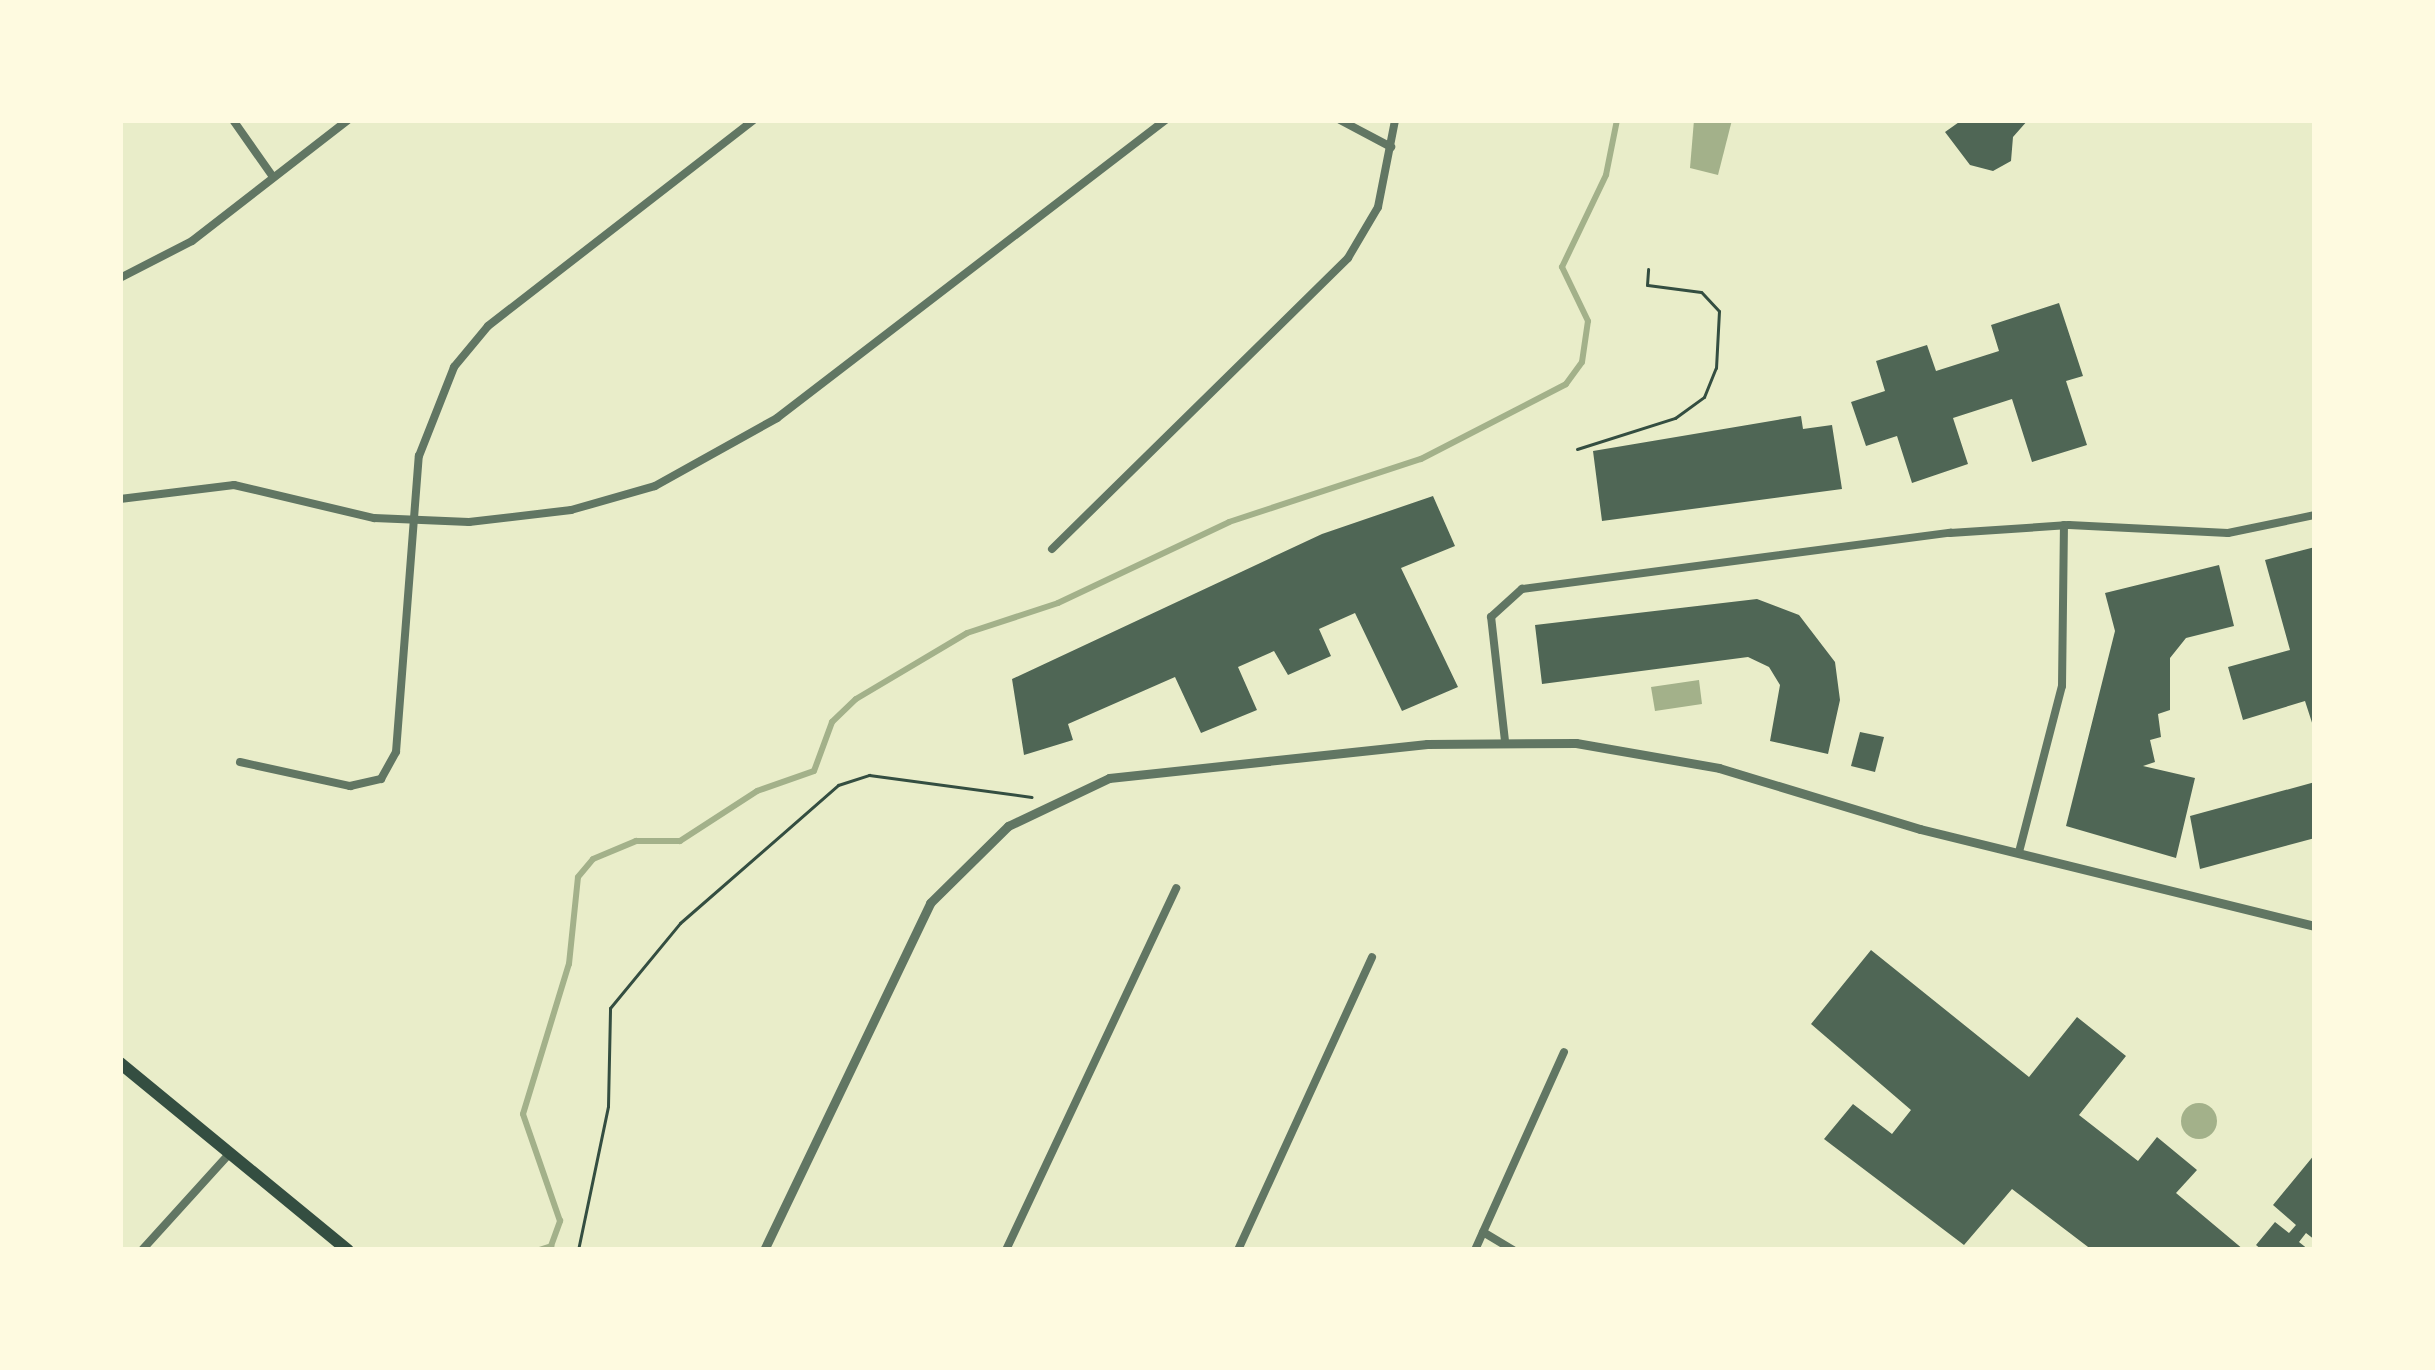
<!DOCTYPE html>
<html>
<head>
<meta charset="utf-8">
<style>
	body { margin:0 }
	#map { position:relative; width:2435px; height:1370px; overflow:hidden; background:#e9edc9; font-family:"Fira Sans",sans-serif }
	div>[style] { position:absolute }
	.water>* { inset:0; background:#a3b18a }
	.round { border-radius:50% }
	.stream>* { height:6px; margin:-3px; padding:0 3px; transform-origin:3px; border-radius:3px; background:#a3b18a }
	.building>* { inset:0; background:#4f6655 }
	.path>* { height:3px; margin:-1.5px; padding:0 1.5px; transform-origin:1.5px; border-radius:1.5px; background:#344e41 }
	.minor>* { height:8px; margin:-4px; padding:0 4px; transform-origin:4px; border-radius:4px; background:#617663 }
	.tertiary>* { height:9px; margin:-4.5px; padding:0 4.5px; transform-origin:4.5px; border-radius:4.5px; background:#617663 }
	.primary>* { height:12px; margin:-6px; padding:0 6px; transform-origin:6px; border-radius:6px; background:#344e41 }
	span { translate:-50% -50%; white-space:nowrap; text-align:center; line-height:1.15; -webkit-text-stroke:9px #fefae0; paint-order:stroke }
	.frame { position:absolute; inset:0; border:123px solid #fefae0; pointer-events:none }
</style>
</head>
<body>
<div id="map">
	<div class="water">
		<div style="clip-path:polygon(1694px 120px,1732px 120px,1718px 175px,1690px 168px)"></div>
		<div style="clip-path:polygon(1699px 680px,1702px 704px,1655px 711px,1651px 687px)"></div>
		<div class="round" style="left:2181px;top:1103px;width:36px;height:36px"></div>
	</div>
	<div class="stream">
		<div style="left:539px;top:1250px;width:13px;rotate:-18deg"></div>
		<div style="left:551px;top:1246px;width:27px;rotate:-70deg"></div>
		<div style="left:560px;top:1221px;width:113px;rotate:-109.1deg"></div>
		<div style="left:523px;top:1114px;width:157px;rotate:-73deg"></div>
		<div style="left:569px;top:964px;width:87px;rotate:-84.1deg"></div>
		<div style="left:578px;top:877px;width:23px;rotate:-50deg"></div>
		<div style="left:593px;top:859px;width:47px;rotate:-22.7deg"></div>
		<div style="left:636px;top:841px;width:44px"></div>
		<div style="left:680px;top:841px;width:92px;rotate:-33deg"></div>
		<div style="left:757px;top:791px;width:60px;rotate:-19.3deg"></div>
		<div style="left:814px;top:771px;width:52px;rotate:-69.8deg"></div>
		<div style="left:832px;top:722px;width:33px;rotate:-44deg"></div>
		<div style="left:856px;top:699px;width:129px;rotate:-30.7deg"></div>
		<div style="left:967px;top:633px;width:96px;rotate:-18.2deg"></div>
		<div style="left:1058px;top:603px;width:189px;rotate:-25.3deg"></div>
		<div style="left:1229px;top:522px;width:202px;rotate:-18.2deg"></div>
		<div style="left:1421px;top:459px;width:163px;rotate:-27.3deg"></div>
		<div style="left:1566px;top:384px;width:27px;rotate:-54deg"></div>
		<div style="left:1582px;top:362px;width:41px;rotate:-81.7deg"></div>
		<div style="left:1588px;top:321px;width:60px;rotate:-115.7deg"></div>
		<div style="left:1562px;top:267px;width:102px;rotate:-64.4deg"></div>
		<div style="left:1606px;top:175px;width:56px;rotate:-78.7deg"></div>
	</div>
	<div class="building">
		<div style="clip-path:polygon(1962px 120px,2028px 120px,2013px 137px,2011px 161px,1993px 171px,1970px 165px,1945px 132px)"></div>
		<div style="clip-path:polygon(2059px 303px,2083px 376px,2066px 381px,2087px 445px,2032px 462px,2012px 399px,1953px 418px,1968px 464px,1912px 483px,1897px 436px,1866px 446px,1851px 402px,1885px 391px,1876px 361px,1927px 345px,1936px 371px,1999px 351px,1991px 325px)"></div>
		<div style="clip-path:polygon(1801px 416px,1803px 429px,1832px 425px,1842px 489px,1602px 521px,1593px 451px)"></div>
		<div style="clip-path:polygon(1433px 496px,1455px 546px,1401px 568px,1458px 687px,1402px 711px,1355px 613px,1319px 629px,1331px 656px,1288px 675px,1274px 651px,1238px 667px,1257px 710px,1201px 733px,1175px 677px,1068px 724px,1073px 740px,1024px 755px,1012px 679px,1322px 534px)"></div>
		<div style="clip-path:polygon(2315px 547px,2315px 732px,2305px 701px,2243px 720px,2228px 667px,2290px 650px,2265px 560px)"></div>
		<div style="clip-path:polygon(2219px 565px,2234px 626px,2186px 638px,2170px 658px,2170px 710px,2158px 714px,2161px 737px,2150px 740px,2155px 762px,2143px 766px,2195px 778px,2176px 858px,2066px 826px,2115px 631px,2105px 593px)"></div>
		<div style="clip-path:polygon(1757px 599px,1799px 615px,1835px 662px,1840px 700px,1828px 754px,1770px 741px,1780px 685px,1769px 667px,1748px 657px,1542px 684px,1535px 625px)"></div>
		<div style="clip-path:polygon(1860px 732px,1884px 737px,1875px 772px,1851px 766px)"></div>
		<div style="clip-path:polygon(2315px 782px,2315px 838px,2200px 869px,2190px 816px)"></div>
		<div style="clip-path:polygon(1871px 950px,2029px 1077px,2077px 1017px,2126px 1056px,2079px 1115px,2138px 1161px,2157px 1137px,2197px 1170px,2176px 1193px,2244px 1250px,2092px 1250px,2012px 1189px,1964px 1245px,1824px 1139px,1853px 1104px,1892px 1134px,1911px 1110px,1811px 1024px)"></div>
		<div style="clip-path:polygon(2315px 1154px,2315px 1240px,2306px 1233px,2299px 1242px,2309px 1250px,2262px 1250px,2256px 1245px,2275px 1222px,2289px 1233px,2296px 1225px,2273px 1205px)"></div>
	</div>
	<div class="path">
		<div style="left:1577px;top:449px;width:103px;rotate:-17.6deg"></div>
		<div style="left:1675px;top:418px;width:36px;rotate:-36deg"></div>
		<div style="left:1704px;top:397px;width:31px;rotate:-68deg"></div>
		<div style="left:1716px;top:368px;width:57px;rotate:-87deg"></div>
		<div style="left:1719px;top:311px;width:26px;rotate:-133deg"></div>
		<div style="left:1701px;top:292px;width:54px;rotate:-172.6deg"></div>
		<div style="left:1647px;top:285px;width:16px;rotate:-86deg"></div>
		<div style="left:578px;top:1250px;width:147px;rotate:-78.2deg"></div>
		<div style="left:608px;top:1106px;width:98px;rotate:-88.8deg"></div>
		<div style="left:610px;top:1008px;width:110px;rotate:-50.5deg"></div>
		<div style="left:680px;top:923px;width:210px;rotate:-41.1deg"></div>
		<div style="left:838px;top:785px;width:33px;rotate:-18deg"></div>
		<div style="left:869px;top:775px;width:164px;rotate:7.7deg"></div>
	</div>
	<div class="minor">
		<div style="left:233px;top:120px;width:70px;rotate:54.9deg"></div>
		<div style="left:1340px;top:120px;width:58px;rotate:27.9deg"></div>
		<div style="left:120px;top:278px;width:81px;rotate:-27.2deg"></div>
		<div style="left:192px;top:241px;width:197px;rotate:-37.8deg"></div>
		<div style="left:120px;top:499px;width:115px;rotate:-7deg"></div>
		<div style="left:234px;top:485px;width:144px;rotate:13.3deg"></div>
		<div style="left:374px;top:518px;width:95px;rotate:2.4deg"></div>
		<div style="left:469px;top:522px;width:103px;rotate:-6.7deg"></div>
		<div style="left:571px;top:510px;width:87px;rotate:-15.9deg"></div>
		<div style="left:655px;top:486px;width:140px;rotate:-29.1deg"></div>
		<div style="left:777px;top:418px;width:490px;rotate:-37.5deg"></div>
		<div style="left:1052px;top:549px;width:415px;rotate:-44.5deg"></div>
		<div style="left:1348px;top:258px;width:59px;rotate:-59.5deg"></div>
		<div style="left:1378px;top:207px;width:89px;rotate:-78.9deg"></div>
		<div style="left:1505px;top:741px;width:125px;rotate:-96.4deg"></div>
		<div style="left:1491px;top:617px;width:42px;rotate:-42.1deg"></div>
		<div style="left:1522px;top:589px;width:432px;rotate:-7.5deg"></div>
		<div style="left:1950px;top:533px;width:119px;rotate:-3.8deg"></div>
		<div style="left:2069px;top:525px;width:159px;rotate:2.9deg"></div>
		<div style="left:2228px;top:533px;width:89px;rotate:-11.7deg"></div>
		<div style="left:240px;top:762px;width:113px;rotate:12.3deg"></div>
		<div style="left:350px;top:786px;width:32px;rotate:-13deg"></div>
		<div style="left:381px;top:779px;width:31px;rotate:-61deg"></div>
		<div style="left:396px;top:752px;width:297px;rotate:-85.6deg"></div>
		<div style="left:419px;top:456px;width:96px;rotate:-68.5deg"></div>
		<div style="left:454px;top:367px;width:53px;rotate:-50.3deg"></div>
		<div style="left:488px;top:326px;width:336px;rotate:-37.8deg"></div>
		<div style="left:2019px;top:852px;width:171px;rotate:-75.5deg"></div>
		<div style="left:2062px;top:686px;width:161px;rotate:-89.3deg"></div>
		<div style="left:1483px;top:1232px;width:35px;rotate:31deg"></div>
		<div style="left:142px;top:1250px;width:131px;rotate:-47.8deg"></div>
		<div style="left:1006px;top:1250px;width:400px;rotate:-64.8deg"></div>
		<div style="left:1238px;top:1250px;width:322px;rotate:-65.4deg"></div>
		<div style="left:1475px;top:1250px;width:217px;rotate:-65.8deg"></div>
	</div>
	<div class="tertiary">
		<div style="left:764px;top:1250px;width:385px;rotate:-64.4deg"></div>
		<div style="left:930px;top:903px;width:110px;rotate:-44.6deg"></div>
		<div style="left:1008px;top:826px;width:112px;rotate:-25.4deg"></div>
		<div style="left:1109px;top:778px;width:320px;rotate:-6.1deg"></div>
		<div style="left:1427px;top:744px;width:149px;rotate:-0.4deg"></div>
		<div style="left:1576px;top:743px;width:145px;rotate:9.9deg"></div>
		<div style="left:1719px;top:768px;width:210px;rotate:16.9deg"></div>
		<div style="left:1920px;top:829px;width:407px;rotate:13.8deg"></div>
	</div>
	<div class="primary">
		<div style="left:120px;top:1063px;width:295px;rotate:39.4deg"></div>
	</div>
	<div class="frame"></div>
</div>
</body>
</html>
